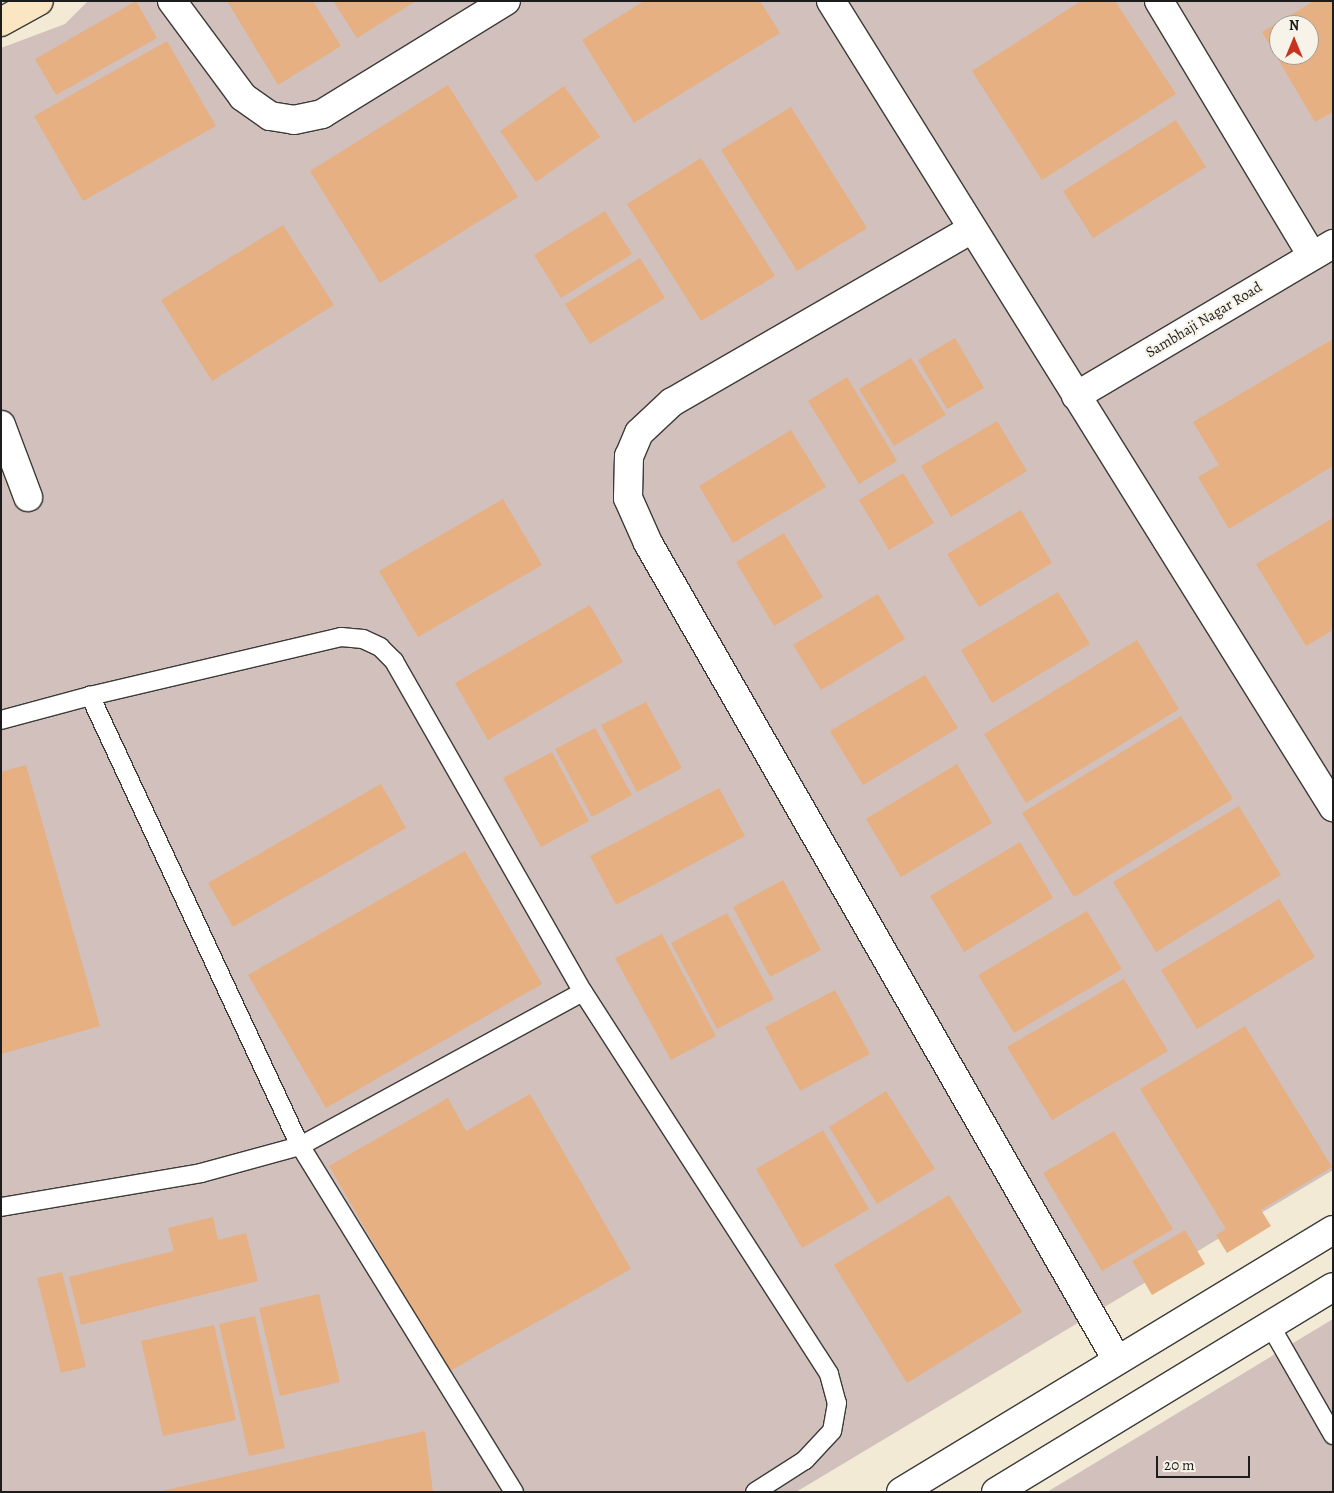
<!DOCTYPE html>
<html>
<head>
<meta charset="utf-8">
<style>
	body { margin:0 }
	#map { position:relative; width:1334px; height:1493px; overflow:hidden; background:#f2ead5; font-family:Alegreya,serif }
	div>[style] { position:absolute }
	.industrial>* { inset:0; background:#d1c0bc }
	.building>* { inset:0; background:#e6b082 }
	.roads { filter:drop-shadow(1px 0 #3c3b38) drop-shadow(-1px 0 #3c3b38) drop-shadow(0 1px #3c3b38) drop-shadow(0 -1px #3c3b38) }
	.service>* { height:18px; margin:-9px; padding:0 9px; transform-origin:9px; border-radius:9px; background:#fff }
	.minor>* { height:28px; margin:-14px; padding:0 14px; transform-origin:14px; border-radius:14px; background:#fff }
	.tertiary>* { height:28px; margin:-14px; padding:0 14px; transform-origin:14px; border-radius:14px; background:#fff }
	.secondary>* { height:28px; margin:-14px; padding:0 14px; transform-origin:14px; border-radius:14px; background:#fbe6c3 }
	span { translate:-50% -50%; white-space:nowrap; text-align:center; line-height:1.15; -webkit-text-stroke:4px #f7f3e8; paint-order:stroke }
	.street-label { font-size:15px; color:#1c1c1c }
	.frame { position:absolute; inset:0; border:2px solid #1c1c1c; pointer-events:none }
	.north { position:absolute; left:1269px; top:15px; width:50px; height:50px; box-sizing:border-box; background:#f7f3e8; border:1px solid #9f9d96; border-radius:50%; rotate:0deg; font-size:14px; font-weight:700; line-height:20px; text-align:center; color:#1c1c1c }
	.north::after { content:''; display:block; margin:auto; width:18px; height:22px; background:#c8321e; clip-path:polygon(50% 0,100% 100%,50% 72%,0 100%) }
	.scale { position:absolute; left:1156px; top:1456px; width:94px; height:22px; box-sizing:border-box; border:2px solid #1c1c1c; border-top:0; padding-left:6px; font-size:15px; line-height:18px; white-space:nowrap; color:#1c1c1c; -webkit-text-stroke:4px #f7f3e8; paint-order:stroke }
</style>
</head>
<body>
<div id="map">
	<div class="industrial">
		<div style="clip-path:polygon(evenodd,88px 1px,1333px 1px,1333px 1170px,796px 1492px,1px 1492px,1px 48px,65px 24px,88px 1px,1279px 25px,1309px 25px,1309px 55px,1279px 55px,1279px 25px)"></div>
		<div style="clip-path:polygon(1333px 1319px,1333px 1492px,1047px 1492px)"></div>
	</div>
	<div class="building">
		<div style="clip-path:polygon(136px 1px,157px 38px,56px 95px,35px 59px)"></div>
		<div style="clip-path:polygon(227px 1px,313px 1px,341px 46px,278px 85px)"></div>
		<div style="clip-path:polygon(333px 1px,416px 1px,357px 38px)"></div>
		<div style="clip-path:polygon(644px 1px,760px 1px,780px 33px,634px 123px,582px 40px)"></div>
		<div style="clip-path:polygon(1081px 1px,1115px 1px,1176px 94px,1042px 180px,972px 71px)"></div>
		<div style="clip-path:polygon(evenodd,1314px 1px,1333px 1px,1333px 112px,1315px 122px,1262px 32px,1314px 1px,1279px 25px,1309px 25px,1309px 55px,1279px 55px,1279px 25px)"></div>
		<div style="clip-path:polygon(167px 41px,216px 126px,83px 201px,34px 116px)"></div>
		<div style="clip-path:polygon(448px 85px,518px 197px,380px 283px,310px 171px)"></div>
		<div style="clip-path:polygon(564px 86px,600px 137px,536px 182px,500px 131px)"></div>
		<div style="clip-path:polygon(791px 107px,867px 228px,797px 271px,721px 150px)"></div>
		<div style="clip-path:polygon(1176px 120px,1206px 167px,1093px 238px,1063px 191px)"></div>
		<div style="clip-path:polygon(701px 158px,775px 276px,701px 321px,627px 204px)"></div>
		<div style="clip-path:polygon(605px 211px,632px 254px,561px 298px,534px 255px)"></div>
		<div style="clip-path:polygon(283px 225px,334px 305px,212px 381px,161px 300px)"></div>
		<div style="clip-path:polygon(640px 258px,665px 298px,590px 344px,565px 304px)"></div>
		<div style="clip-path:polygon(955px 338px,984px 388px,947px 409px,918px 360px)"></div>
		<div style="clip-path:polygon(1333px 339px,1333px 466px,1229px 529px,1198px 477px,1219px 465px,1193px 422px)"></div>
		<div style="clip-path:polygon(911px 358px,946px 415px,894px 446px,859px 389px)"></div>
		<div style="clip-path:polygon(847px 377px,897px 461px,859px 484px,808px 401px)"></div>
		<div style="clip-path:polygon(997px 421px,1027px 471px,951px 517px,921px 466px)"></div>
		<div style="clip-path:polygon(791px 430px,826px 487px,733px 543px,699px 486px)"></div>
		<div style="clip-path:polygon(903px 473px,934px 523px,889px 550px,859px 500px)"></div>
		<div style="clip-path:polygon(503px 499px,542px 565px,418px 637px,379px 571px)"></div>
		<div style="clip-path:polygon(1021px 510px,1052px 563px,979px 607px,947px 554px)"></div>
		<div style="clip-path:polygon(1333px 518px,1333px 630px,1306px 646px,1256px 564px)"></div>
		<div style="clip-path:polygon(784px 533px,823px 597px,774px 626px,736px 562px)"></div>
		<div style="clip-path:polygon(1058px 592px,1090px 644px,992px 703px,961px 650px)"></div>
		<div style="clip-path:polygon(878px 594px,905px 639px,821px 690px,793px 645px)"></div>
		<div style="clip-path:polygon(590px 605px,623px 662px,488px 740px,455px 683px)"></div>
		<div style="clip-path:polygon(1137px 640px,1179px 709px,1026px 803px,984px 734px)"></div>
		<div style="clip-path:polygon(925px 675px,958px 728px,863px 785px,830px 731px)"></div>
		<div style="clip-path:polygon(646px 702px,682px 768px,637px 792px,601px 725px)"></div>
		<div style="clip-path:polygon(1181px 716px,1233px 799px,1074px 897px,1022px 813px)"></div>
		<div style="clip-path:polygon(595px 728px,632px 795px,592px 817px,555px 749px)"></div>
		<div style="clip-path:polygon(552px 752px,589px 821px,541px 847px,503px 778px)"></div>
		<div style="clip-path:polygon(957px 764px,992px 823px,901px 877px,866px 819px)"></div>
		<div style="clip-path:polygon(26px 765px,100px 1026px,1px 1054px,1px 772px)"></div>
		<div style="clip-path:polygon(381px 784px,406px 828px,233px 927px,208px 883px)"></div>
		<div style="clip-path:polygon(719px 788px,745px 836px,616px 905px,590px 856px)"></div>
		<div style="clip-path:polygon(1239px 806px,1281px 875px,1156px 952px,1113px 882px)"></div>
		<div style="clip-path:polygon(1020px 842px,1053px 898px,964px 952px,930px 896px)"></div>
		<div style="clip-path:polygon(465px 851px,542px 984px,326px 1108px,248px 975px)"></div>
		<div style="clip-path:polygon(783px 880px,821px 950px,770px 977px,733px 907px)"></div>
		<div style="clip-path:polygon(1279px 899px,1315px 957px,1197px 1029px,1161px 970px)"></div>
		<div style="clip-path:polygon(1087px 911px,1122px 969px,1014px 1033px,978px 975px)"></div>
		<div style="clip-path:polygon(727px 913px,774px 999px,717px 1029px,671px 943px)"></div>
		<div style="clip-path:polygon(662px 934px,716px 1036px,671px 1060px,615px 958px)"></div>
		<div style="clip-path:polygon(1124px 979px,1168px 1051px,1052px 1120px,1007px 1047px)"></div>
		<div style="clip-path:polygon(835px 990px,870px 1054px,800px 1091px,765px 1027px)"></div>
		<div style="clip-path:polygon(1245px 1026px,1332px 1167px,1261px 1210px,1271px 1226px,1227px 1253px,1216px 1235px,1226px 1229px,1140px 1089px)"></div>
		<div style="clip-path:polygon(886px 1091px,935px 1169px,877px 1204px,829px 1127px)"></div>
		<div style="clip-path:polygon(530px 1094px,631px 1269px,448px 1372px,329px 1166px,448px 1098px,466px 1131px)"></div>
		<div style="clip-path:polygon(823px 1130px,869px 1209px,802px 1248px,756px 1169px)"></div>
		<div style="clip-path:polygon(1114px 1131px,1173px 1229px,1102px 1271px,1043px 1173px)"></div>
		<div style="clip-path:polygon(949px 1195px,1022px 1312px,907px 1383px,834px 1265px)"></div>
		<div style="clip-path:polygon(213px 1217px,218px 1240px,246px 1233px,258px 1281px,81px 1325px,69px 1277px,174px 1251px,168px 1228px)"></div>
		<div style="clip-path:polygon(1185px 1230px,1205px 1264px,1152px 1295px,1132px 1261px)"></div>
		<div style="clip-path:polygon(62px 1272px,86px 1367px,61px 1373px,37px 1278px)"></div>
		<div style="clip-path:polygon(319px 1294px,340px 1382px,280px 1396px,259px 1308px)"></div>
		<div style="clip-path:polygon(255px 1316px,285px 1448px,249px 1456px,219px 1324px)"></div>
		<div style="clip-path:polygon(214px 1325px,236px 1420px,163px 1436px,141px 1341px)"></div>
		<div style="clip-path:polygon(425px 1431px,433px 1492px,162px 1492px,162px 1491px)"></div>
	</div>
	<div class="roads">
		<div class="service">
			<div style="left:1px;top:720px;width:92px;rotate:-15.1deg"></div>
			<div style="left:1px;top:1207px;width:203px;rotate:-9.6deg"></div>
			<div style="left:201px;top:1173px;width:103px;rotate:-15.3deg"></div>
			<div style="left:300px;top:1146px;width:322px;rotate:-28.6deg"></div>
			<div style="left:1270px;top:1325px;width:127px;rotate:60.2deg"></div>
			<div style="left:514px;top:1492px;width:407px;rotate:-121.7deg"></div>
			<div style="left:300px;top:1146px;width:497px;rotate:-115deg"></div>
			<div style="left:90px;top:696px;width:258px;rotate:-13.2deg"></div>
			<div style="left:341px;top:637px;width:22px;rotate:5deg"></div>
			<div style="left:363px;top:639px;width:19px;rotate:25deg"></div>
			<div style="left:380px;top:647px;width:20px;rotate:45deg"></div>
			<div style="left:394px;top:661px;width:381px;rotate:60.3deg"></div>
			<div style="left:583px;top:992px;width:454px;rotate:57.2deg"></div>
			<div style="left:829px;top:1374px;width:30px;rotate:75deg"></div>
			<div style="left:837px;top:1403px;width:28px;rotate:100deg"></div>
			<div style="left:832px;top:1431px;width:40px;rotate:133deg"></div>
			<div style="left:805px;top:1460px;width:59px;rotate:147.4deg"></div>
		</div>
		<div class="minor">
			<div style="left:172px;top:1px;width:119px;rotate:53.5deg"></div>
			<div style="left:243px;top:97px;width:33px;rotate:35deg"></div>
			<div style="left:270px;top:116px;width:24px;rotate:9deg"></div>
			<div style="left:294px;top:120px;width:29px;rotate:-12deg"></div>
			<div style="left:322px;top:114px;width:216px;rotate:-31.6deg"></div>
			<div style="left:831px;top:1px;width:950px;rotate:58.08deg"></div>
			<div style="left:1159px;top:1px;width:297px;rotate:59deg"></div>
			<div style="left:972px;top:229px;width:346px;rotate:150deg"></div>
			<div style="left:672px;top:402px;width:45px;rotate:136.8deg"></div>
			<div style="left:639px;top:433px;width:25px;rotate:113deg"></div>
			<div style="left:629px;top:456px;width:42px;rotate:91.4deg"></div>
			<div style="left:628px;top:498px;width:49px;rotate:66deg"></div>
			<div style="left:648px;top:543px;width:942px;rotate:60.14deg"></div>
			<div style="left:1076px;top:396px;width:299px;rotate:-30.6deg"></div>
			<div style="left:1px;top:425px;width:77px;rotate:69.4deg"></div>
		</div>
		<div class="tertiary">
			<div style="left:901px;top:1492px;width:505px;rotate:-31.24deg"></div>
			<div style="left:996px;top:1492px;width:394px;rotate:-31.3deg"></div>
		</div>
		<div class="secondary">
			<div style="left:1px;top:22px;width:43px;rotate:-28.9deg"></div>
		</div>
	</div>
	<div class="street-label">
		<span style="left:1204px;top:320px;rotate:-31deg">Sambhaji Nagar Road</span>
	</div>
	<div class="frame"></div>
	<div class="north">N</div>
	<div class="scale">20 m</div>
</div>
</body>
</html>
